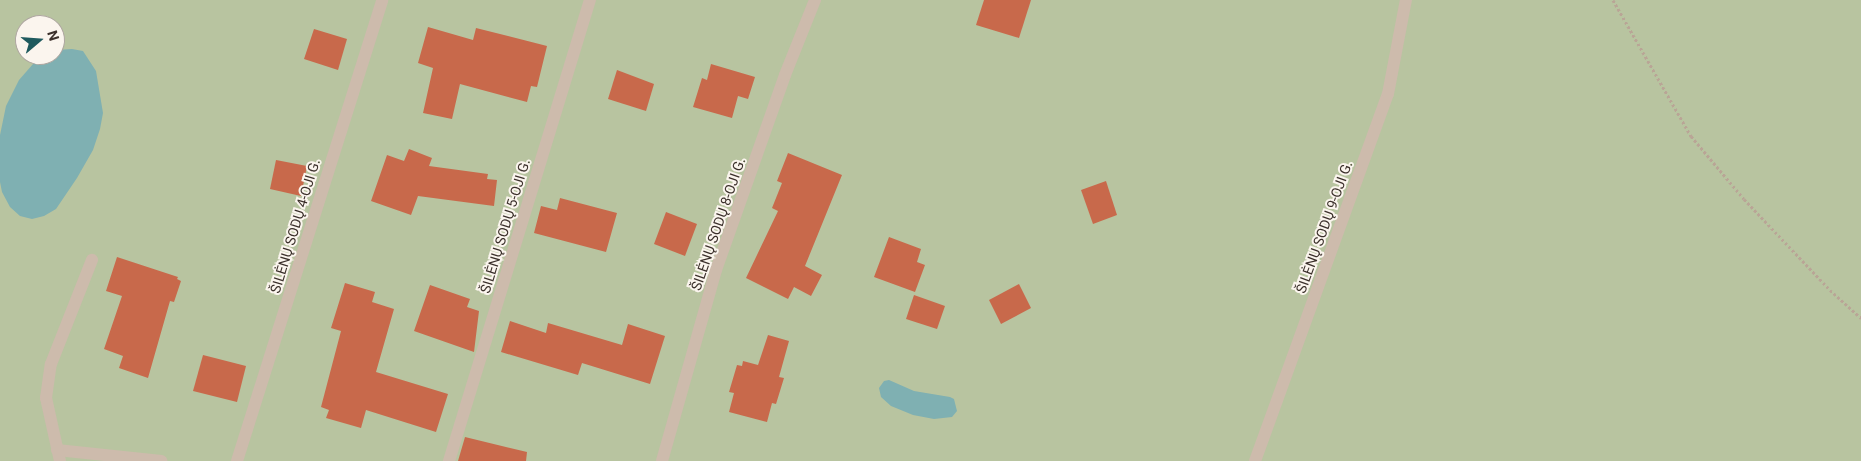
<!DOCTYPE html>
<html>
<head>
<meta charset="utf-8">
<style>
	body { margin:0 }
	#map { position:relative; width:1861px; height:461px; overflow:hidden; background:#f4ebe1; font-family:Roboto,sans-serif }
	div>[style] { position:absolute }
	.green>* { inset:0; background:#b8c4a0 }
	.water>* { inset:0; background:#7fb0b2 }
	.building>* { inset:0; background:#c8694b }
	.path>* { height:3px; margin-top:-1.5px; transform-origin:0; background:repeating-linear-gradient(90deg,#b9a596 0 2.5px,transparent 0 5px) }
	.minor>* { height:12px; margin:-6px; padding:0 6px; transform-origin:6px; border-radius:6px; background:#cdbbac }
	span { translate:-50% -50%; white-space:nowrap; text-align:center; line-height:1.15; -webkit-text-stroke:4px #fbf5ee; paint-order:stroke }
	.street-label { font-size:14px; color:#3b302b }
	.north { position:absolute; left:15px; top:15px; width:50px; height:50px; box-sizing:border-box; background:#fbf5ee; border:1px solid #aea6a0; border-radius:50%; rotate:72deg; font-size:14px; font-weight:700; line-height:20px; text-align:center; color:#3b302b }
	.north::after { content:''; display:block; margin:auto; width:18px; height:22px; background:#1f5a5e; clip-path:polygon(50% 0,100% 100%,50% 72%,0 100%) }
</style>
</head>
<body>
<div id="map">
	<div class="green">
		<div style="clip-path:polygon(evenodd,0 0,1861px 0,1861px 461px,0 461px,0 0,25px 25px,55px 25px,55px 55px,25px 55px,25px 25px)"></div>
	</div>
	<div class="water">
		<div style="clip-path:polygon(72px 49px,83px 51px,96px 71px,103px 113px,100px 129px,93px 150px,77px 178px,56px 209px,44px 216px,32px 219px,20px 216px,10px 207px,2px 192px,0 182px,0 135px,6px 106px,19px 80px,33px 64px,45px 55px,55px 55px,57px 50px)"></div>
		<div style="clip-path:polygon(889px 380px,914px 391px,950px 397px,954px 399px,957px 411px,952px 417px,934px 419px,913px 415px,891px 406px,881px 397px,879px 388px,884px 381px)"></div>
	</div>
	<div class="building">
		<div style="clip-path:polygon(984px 0,1031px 0,1019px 38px,976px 25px)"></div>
		<div style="clip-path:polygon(428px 27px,473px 40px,476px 28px,547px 46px,537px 87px,531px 86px,527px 102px,460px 84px,452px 119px,423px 113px,433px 68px,418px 63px)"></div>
		<div style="clip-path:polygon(314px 29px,347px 39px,338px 70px,304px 59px)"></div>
		<div style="clip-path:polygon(711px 64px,755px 77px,748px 99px,738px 96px,732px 118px,693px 107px,702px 78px,707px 80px)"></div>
		<div style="clip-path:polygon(617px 70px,654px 84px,646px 111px,608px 99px)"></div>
		<div style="clip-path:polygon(409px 149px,432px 158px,429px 166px,488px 174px,487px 179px,497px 180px,494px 206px,418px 196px,411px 215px,371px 201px,387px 155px,404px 161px)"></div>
		<div style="clip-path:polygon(788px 153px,842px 175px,805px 266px,822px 275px,811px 296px,794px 287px,788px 299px,746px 278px,778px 211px,772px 208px,782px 183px,777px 181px)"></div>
		<div style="clip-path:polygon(276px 160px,307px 166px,301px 196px,270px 189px)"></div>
		<div style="clip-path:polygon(1106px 181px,1117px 215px,1093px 224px,1081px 190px)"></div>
		<div style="clip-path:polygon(560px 198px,617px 213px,606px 252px,534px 233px,541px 206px,557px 210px)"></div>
		<div style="clip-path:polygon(666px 212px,697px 224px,685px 256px,654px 244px)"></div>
		<div style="clip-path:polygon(889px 237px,921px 249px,917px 262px,925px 265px,915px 292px,874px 277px)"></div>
		<div style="clip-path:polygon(117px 257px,178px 277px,177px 279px,181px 281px,174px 302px,170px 301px,148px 378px,119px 368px,123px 356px,104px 349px,122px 296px,106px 291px)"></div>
		<div style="clip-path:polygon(345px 283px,375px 292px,372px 302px,394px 309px,376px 372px,448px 394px,436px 432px,366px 410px,361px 428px,326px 418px,329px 410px,321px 407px,341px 331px,331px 328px)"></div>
		<div style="clip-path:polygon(1019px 284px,1031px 308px,1001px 324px,989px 300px)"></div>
		<div style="clip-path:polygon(430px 285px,470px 299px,467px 307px,479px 311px,474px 352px,414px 331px)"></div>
		<div style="clip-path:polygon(914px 295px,945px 306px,937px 329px,906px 319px)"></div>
		<div style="clip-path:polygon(510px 321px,546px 333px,548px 323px,622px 345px,628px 324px,665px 336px,650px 384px,582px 363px,578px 375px,501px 352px)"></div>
		<div style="clip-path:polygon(768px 335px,789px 341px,779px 377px,784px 378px,776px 404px,772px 403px,767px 422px,729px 412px,734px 393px,729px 392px,737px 365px,742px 366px,743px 361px,758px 365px)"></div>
		<div style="clip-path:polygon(203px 355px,246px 366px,237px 402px,193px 391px)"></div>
		<div style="clip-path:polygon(465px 437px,527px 452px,526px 461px,458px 461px)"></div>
	</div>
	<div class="path">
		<div style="left:1613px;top:0;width:157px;rotate:60.2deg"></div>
		<div style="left:1691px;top:136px;width:82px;rotate:49.9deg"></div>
		<div style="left:1744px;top:199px;width:125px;rotate:46.6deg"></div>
		<div style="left:1830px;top:290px;width:42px;rotate:42.1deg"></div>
	</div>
	<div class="minor">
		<div style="left:57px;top:450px;width:105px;rotate:6deg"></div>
		<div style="left:60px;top:461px;width:65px;rotate:-102.5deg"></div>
		<div style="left:46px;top:398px;width:34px;rotate:-82deg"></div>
		<div style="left:51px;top:364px;width:112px;rotate:-68.5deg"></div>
		<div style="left:237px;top:461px;width:483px;rotate:-72.5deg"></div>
		<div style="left:449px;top:461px;width:482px;rotate:-73deg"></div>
		<div style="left:662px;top:461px;width:198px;rotate:-74.2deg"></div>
		<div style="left:716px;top:270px;width:207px;rotate:-70.5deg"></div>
		<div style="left:785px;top:75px;width:81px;rotate:-68.2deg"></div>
		<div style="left:1255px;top:461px;width:390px;rotate:-70.1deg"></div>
		<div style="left:1388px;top:94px;width:96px;rotate:-79.2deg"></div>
	</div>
	<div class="street-label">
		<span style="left:718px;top:224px;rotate:-71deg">ŠILĖNŲ SODŲ 8-OJI G.</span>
		<span style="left:295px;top:226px;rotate:-73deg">ŠILĖNŲ SODŲ 4-OJI G.</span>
		<span style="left:505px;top:226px;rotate:-73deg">ŠILĖNŲ SODŲ 5-OJI G.</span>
		<span style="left:1324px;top:227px;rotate:-70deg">ŠILĖNŲ SODŲ 9-OJI G.</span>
	</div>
	<div class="north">N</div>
</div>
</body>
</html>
